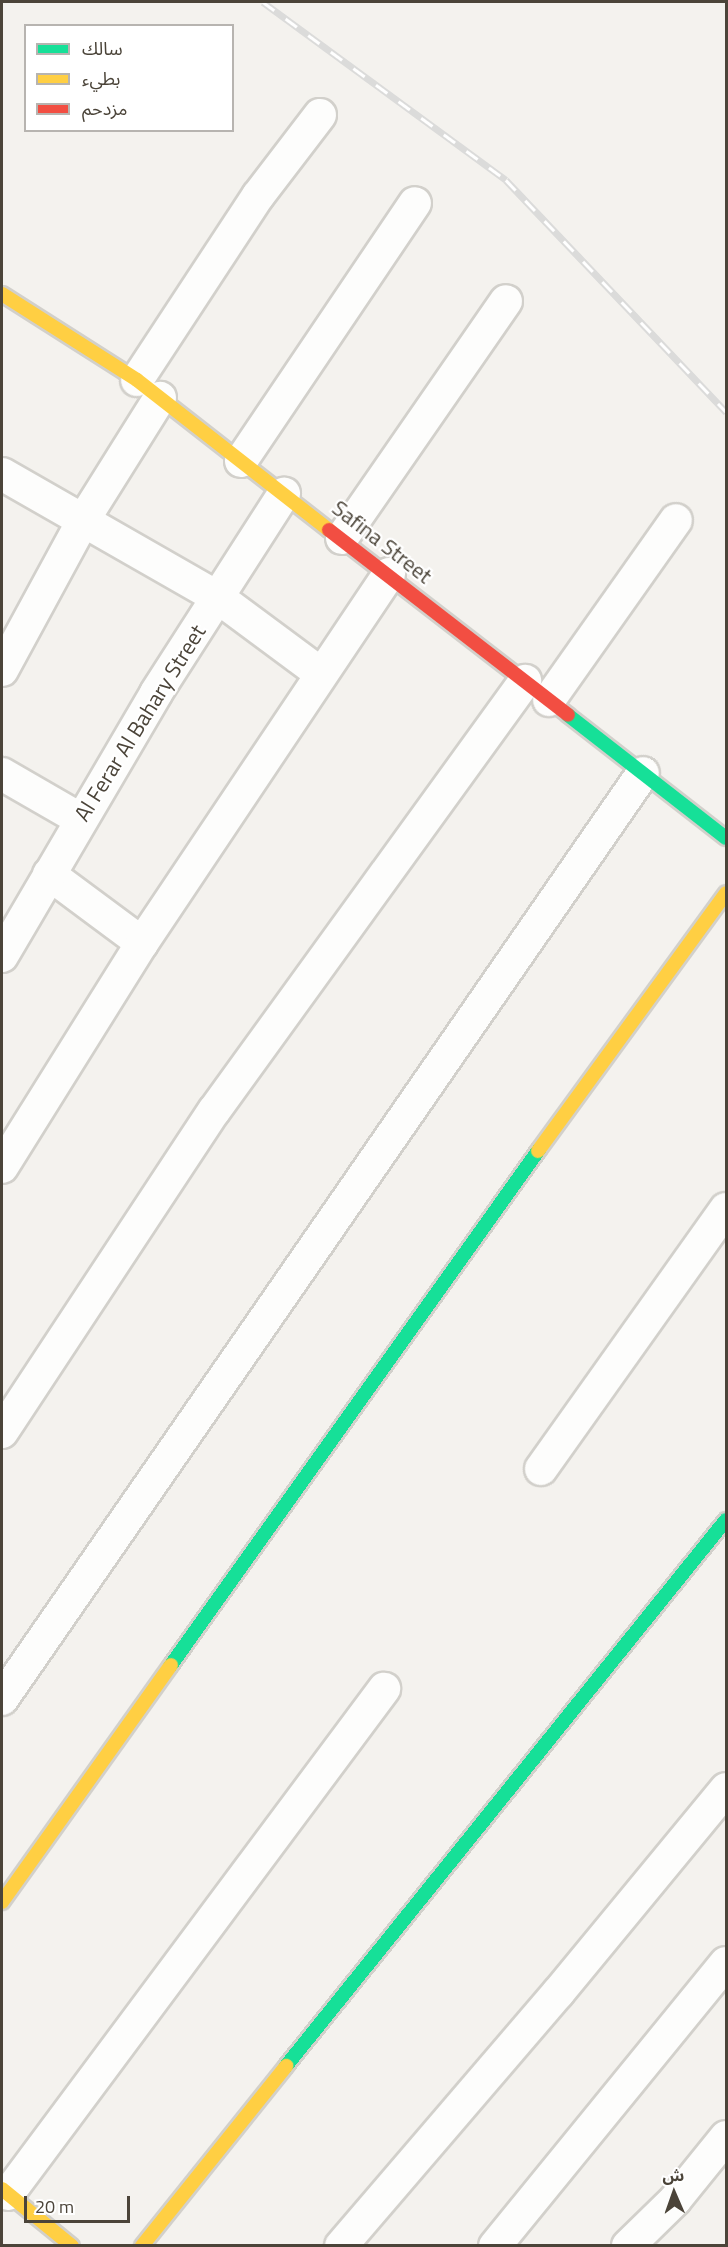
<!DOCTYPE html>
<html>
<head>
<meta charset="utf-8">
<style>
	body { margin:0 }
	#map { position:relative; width:728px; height:2247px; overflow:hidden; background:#f4f2ee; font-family:"Titillium Web","Noto Sans Arabic",sans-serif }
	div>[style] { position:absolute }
	.roads { filter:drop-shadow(2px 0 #d2d0cb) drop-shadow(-2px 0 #d2d0cb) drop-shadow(0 2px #d2d0cb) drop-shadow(0 -2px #d2d0cb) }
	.street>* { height:32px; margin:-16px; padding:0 16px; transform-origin:16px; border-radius:16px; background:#fdfdfc }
	.fast>* { height:14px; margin:-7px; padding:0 7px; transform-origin:7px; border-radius:7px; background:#16e098 }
	.slow>* { height:14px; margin:-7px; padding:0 7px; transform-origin:7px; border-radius:7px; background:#ffcf43 }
	.jam>* { height:14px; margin:-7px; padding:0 7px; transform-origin:7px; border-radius:7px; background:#f24e42 }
	.rail>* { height:7px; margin-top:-3.5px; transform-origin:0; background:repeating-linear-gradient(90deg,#fff 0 14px,#dbdbda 0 28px); box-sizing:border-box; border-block:2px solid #dbdbda }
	span { translate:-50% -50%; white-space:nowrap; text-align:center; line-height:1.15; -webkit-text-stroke:4.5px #fff; paint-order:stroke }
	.street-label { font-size:22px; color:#4b4439 }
	.frame { position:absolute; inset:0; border:3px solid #4b4439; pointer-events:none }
	.legend { position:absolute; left:24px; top:24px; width:210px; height:108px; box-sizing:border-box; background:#fff; border:2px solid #b7b4b0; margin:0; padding:8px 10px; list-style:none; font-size:18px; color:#4b4439 }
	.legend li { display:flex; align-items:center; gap:12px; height:30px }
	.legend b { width:30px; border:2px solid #b7b4b0 }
	.north { position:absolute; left:644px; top:2163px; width:60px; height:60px; -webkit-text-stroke:4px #fff; paint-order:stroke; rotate:358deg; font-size:16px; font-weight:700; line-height:24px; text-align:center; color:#4b4439 }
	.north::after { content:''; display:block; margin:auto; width:21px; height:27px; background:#4b4439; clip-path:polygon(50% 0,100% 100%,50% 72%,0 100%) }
	.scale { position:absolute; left:24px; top:2196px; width:106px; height:27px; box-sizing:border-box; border:3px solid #4b4439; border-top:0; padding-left:8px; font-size:18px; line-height:21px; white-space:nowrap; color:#4b4439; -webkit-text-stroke:4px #fff; paint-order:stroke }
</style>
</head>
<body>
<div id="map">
	<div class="roads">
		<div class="street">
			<div style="left:137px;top:380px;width:220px;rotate:-56.7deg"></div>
			<div style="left:258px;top:196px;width:102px;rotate:-52.6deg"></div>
			<div style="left:241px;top:461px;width:311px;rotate:-56deg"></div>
			<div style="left:2px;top:474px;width:251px;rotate:29.8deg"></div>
			<div style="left:220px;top:599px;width:124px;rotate:36.5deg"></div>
			<div style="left:342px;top:538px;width:288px;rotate:-55.3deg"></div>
			<div style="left:2px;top:670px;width:172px;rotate:-61.5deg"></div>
			<div style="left:84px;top:519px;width:143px;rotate:-57.9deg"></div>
			<div style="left:549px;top:700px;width:220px;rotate:-54.8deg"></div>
			<div style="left:2px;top:774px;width:90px;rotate:30deg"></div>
			<div style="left:49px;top:874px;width:116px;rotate:36.6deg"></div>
			<div style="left:2px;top:956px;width:305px;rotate:-59.6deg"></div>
			<div style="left:156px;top:693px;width:237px;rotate:-57.3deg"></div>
			<div style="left:2px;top:1167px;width:264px;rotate:-58deg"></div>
			<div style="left:142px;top:943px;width:444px;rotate:-56.2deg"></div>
			<div style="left:2px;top:1432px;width:385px;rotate:-56.6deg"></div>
			<div style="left:214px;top:1111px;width:531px;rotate:-54.12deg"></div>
			<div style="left:541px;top:1469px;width:319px;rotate:-54.6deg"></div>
			<div style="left:2px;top:1699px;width:1126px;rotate:-55.31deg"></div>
			<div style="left:8px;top:2194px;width:630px;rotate:-53.33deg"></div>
			<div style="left:341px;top:2246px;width:333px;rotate:-49.4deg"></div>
			<div style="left:558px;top:1993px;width:264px;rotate:-50.5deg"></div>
			<div style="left:495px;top:2246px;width:365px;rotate:-50.8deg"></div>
			<div style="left:628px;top:2246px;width:66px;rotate:-44.4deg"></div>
			<div style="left:675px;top:2200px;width:81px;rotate:-51deg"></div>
		</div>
		<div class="fast">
			<div style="left:568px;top:715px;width:200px;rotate:37.9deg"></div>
			<div style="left:171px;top:1665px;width:632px;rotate:-54.47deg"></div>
			<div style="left:286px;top:2066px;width:701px;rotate:-51.14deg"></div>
		</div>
		<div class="slow">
			<div style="left:2px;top:294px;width:160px;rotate:32.5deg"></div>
			<div style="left:137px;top:380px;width:244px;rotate:38deg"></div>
			<div style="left:538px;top:1151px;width:319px;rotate:-53.9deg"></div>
			<div style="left:2px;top:1902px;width:291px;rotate:-54.5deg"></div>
			<div style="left:2px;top:2189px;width:90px;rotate:39.2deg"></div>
			<div style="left:142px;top:2246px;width:231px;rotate:-51.3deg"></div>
		</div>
		<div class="jam">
			<div style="left:329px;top:530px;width:302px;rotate:37.7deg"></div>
		</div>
	</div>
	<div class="rail">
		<div style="left:263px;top:2px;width:301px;rotate:36.2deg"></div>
		<div style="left:506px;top:180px;width:320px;rotate:46.5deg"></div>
	</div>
	<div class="street-label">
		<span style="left:382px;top:542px;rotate:38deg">Safina Street</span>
		<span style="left:140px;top:723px;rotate:-58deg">Al Ferar Al Bahary Street</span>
	</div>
	<div class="frame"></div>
	<ul class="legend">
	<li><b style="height:8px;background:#16e098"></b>سالك</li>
	<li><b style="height:8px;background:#ffcf43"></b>بطيء</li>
	<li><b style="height:8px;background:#f24e42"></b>مزدحم</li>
	</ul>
	<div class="north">ش</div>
	<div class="scale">20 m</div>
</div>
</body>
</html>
